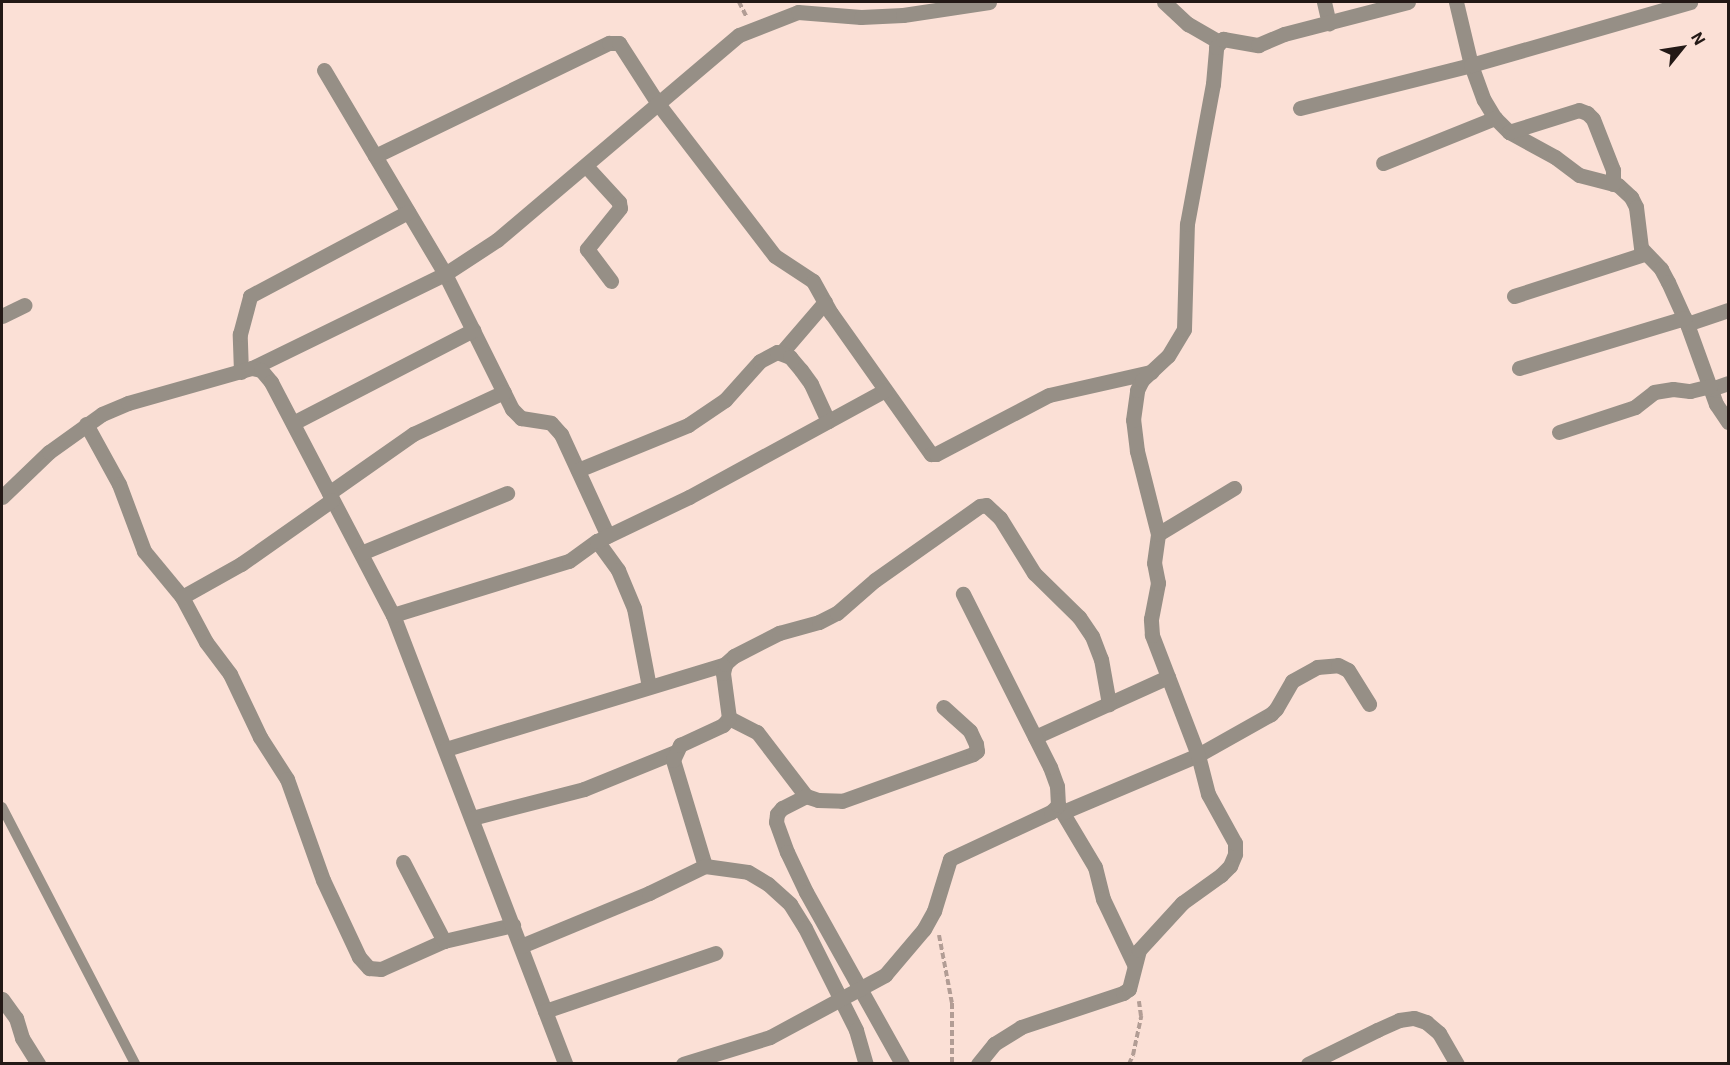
<!DOCTYPE html>
<html>
<head>
<meta charset="utf-8">
<style>
	body { margin:0 }
	#map { position:relative; width:1730px; height:1065px; overflow:hidden; background:#fbe0d6; font-family:Roboto,sans-serif }
	div>[style] { position:absolute }
	.path>* { height:4px; margin-top:-2px; transform-origin:0; background:repeating-linear-gradient(90deg,#b29d95 0 6px,transparent 0 9px) }
	.service>* { height:10px; margin:-5px; padding:0 5px; transform-origin:5px; border-radius:5px; background:#968f86 }
	.minor>* { height:15px; margin:-7.5px; padding:0 7.5px; transform-origin:7.5px; border-radius:7.5px; background:#968f86 }
	span { translate:-50% -50%; white-space:nowrap; text-align:center; line-height:1.15; -webkit-text-stroke:5px #fbe0d6; paint-order:stroke }
	.frame { position:absolute; inset:0; border:3px solid #231916; pointer-events:none }
	.north { position:absolute; left:1652px; top:18px; width:60px; height:60px; -webkit-text-stroke:4px #fbe0d6; paint-order:stroke; rotate:60deg; font-size:16px; font-weight:700; line-height:24px; text-align:center; color:#231916 }
	.north::after { content:''; display:block; margin:auto; width:21px; height:27px; background:#231916; clip-path:polygon(50% 0,100% 100%,50% 72%,0 100%) }
</style>
</head>
<body>
<div id="map">
	<div class="path">
		<div style="left:739px;top:2px;width:16px;rotate:63deg"></div>
		<div style="left:939px;top:935px;width:69px;rotate:79.2deg"></div>
		<div style="left:952px;top:1003px;width:61px;rotate:90deg"></div>
		<div style="left:1129px;top:1064px;width:10px;rotate:-66deg"></div>
		<div style="left:1133px;top:1055px;width:40px;rotate:-78deg"></div>
		<div style="left:1141px;top:1016px;width:15px;rotate:-98deg"></div>
	</div>
	<div class="service">
		<div style="left:2px;top:807px;width:289px;rotate:62.6deg"></div>
	</div>
	<div class="minor">
		<div style="left:1164px;top:2px;width:33px;rotate:43deg"></div>
		<div style="left:1188px;top:24px;width:36px;rotate:30deg"></div>
		<div style="left:1324px;top:2px;width:22px;rotate:77deg"></div>
		<div style="left:1456px;top:2px;width:65px;rotate:76.6deg"></div>
		<div style="left:1471px;top:65px;width:37px;rotate:70deg"></div>
		<div style="left:1484px;top:100px;width:21px;rotate:59deg"></div>
		<div style="left:1495px;top:118px;width:20px;rotate:45deg"></div>
		<div style="left:1509px;top:132px;width:52px;rotate:28.5deg"></div>
		<div style="left:1555px;top:157px;width:30px;rotate:37deg"></div>
		<div style="left:1579px;top:175px;width:40px;rotate:14.4deg"></div>
		<div style="left:1618px;top:185px;width:18px;rotate:43deg"></div>
		<div style="left:1631px;top:197px;width:11px;rotate:63deg"></div>
		<div style="left:1636px;top:207px;width:41px;rotate:83deg"></div>
		<div style="left:1641px;top:248px;width:29px;rotate:46deg"></div>
		<div style="left:1661px;top:269px;width:15px;rotate:62deg"></div>
		<div style="left:1668px;top:282px;width:46px;rotate:65.7deg"></div>
		<div style="left:1687px;top:324px;width:85px;rotate:70.1deg"></div>
		<div style="left:1716px;top:404px;width:22px;rotate:56deg"></div>
		<div style="left:324px;top:70px;width:237px;rotate:59.3deg"></div>
		<div style="left:445px;top:274px;width:151px;rotate:63.6deg"></div>
		<div style="left:512px;top:409px;width:13px;rotate:45deg"></div>
		<div style="left:521px;top:418px;width:30px;rotate:9deg"></div>
		<div style="left:551px;top:423px;width:15px;rotate:48deg"></div>
		<div style="left:561px;top:434px;width:112px;rotate:65.3deg"></div>
		<div style="left:1300px;top:108px;width:176px;rotate:-14.1deg"></div>
		<div style="left:1471px;top:65px;width:228px;rotate:-16deg"></div>
		<div style="left:1509px;top:132px;width:73px;rotate:-17.4deg"></div>
		<div style="left:1579px;top:110px;width:9px;rotate:21deg"></div>
		<div style="left:1587px;top:113px;width:8px;rotate:45deg"></div>
		<div style="left:1593px;top:119px;width:55px;rotate:68.6deg"></div>
		<div style="left:1613px;top:170px;width:14px;rotate:90deg"></div>
		<div style="left:375px;top:156px;width:260px;rotate:-25.8deg"></div>
		<div style="left:609px;top:43px;width:10px"></div>
		<div style="left:619px;top:43px;width:74px;rotate:57.2deg"></div>
		<div style="left:659px;top:105px;width:190px;rotate:52.5deg"></div>
		<div style="left:775px;top:256px;width:45px;rotate:33.3deg"></div>
		<div style="left:813px;top:281px;width:37px;rotate:61deg"></div>
		<div style="left:831px;top:313px;width:173px;rotate:54.7deg"></div>
		<div style="left:931px;top:454px;width:5px"></div>
		<div style="left:936px;top:454px;width:127px;rotate:-27.6deg"></div>
		<div style="left:1049px;top:395px;width:105px;rotate:-12.7deg"></div>
		<div style="left:1383px;top:163px;width:121px;rotate:-21.9deg"></div>
		<div style="left:586px;top:166px;width:49px;rotate:47.5deg"></div>
		<div style="left:619px;top:202px;width:6px;rotate:81deg"></div>
		<div style="left:620px;top:208px;width:53px;rotate:128.8deg"></div>
		<div style="left:587px;top:249px;width:40px;rotate:53deg"></div>
		<div style="left:1514px;top:296px;width:137px;rotate:-17.9deg"></div>
		<div style="left:2px;top:316px;width:25px;rotate:-26deg"></div>
		<div style="left:1687px;top:324px;width:43px;rotate:-18.9deg"></div>
		<div style="left:782px;top:352px;width:66px;rotate:-49.3deg"></div>
		<div style="left:252px;top:368px;width:215px;rotate:-26deg"></div>
		<div style="left:445px;top:274px;width:62px;rotate:-33.2deg"></div>
		<div style="left:497px;top:240px;width:317px;rotate:-40.3deg"></div>
		<div style="left:739px;top:35px;width:63px;rotate:-21.3deg"></div>
		<div style="left:798px;top:12px;width:63px;rotate:4.5deg"></div>
		<div style="left:861px;top:17px;width:42px;rotate:-2.7deg"></div>
		<div style="left:903px;top:15px;width:87px;rotate:-8.6deg"></div>
		<div style="left:1519px;top:368px;width:173px;rotate:-16.8deg"></div>
		<div style="left:241px;top:372px;width:38px;rotate:-92deg"></div>
		<div style="left:240px;top:334px;width:39px;rotate:-75deg"></div>
		<div style="left:250px;top:296px;width:179px;rotate:-28deg"></div>
		<div style="left:1711px;top:389px;width:18px;rotate:-19deg"></div>
		<div style="left:293px;top:423px;width:203px;rotate:-27.3deg"></div>
		<div style="left:86px;top:424px;width:68px;rotate:61.2deg"></div>
		<div style="left:119px;top:484px;width:72px;rotate:69.5deg"></div>
		<div style="left:144px;top:551px;width:60px;rotate:50.4deg"></div>
		<div style="left:182px;top:597px;width:51px;rotate:61.9deg"></div>
		<div style="left:206px;top:642px;width:40px;rotate:53deg"></div>
		<div style="left:230px;top:674px;width:70px;rotate:64.5deg"></div>
		<div style="left:260px;top:737px;width:50px;rotate:57.3deg"></div>
		<div style="left:287px;top:779px;width:107px;rotate:70.4deg"></div>
		<div style="left:323px;top:880px;width:85px;rotate:64.9deg"></div>
		<div style="left:359px;top:957px;width:15px;rotate:48deg"></div>
		<div style="left:369px;top:968px;width:12px;rotate:5deg"></div>
		<div style="left:381px;top:969px;width:69px;rotate:-24deg"></div>
		<div style="left:444px;top:941px;width:71px;rotate:-13.1deg"></div>
		<div style="left:1559px;top:432px;width:80px;rotate:-18.2deg"></div>
		<div style="left:1635px;top:407px;width:24px;rotate:-38deg"></div>
		<div style="left:1654px;top:392px;width:19px;rotate:-9deg"></div>
		<div style="left:1673px;top:389px;width:17px;rotate:7deg"></div>
		<div style="left:1690px;top:391px;width:21px;rotate:-14deg"></div>
		<div style="left:578px;top:470px;width:119px;rotate:-22.2deg"></div>
		<div style="left:688px;top:425px;width:45px;rotate:-34deg"></div>
		<div style="left:725px;top:400px;width:52px;rotate:-48.1deg"></div>
		<div style="left:760px;top:361px;width:19px;rotate:-28deg"></div>
		<div style="left:777px;top:352px;width:14px;rotate:21deg"></div>
		<div style="left:790px;top:357px;width:17px;rotate:50deg"></div>
		<div style="left:801px;top:370px;width:17px;rotate:54deg"></div>
		<div style="left:811px;top:384px;width:41px;rotate:65.3deg"></div>
		<div style="left:329px;top:493px;width:103px;rotate:-35.1deg"></div>
		<div style="left:413px;top:434px;width:100px;rotate:-24.8deg"></div>
		<div style="left:2px;top:497px;width:65px;rotate:-43.8deg"></div>
		<div style="left:49px;top:452px;width:65px;rotate:-35.6deg"></div>
		<div style="left:102px;top:414px;width:28px;rotate:-23deg"></div>
		<div style="left:128px;top:403px;width:129px;rotate:-15.8deg"></div>
		<div style="left:252px;top:368px;width:9px;rotate:13deg"></div>
		<div style="left:261px;top:370px;width:16px;rotate:50deg"></div>
		<div style="left:271px;top:382px;width:263px;rotate:62.4deg"></div>
		<div style="left:393px;top:615px;width:481px;rotate:69deg"></div>
		<div style="left:1158px;top:534px;width:89px;rotate:-31.2deg"></div>
		<div style="left:597px;top:541px;width:36px;rotate:54deg"></div>
		<div style="left:618px;top:570px;width:41px;rotate:67.2deg"></div>
		<div style="left:634px;top:608px;width:80px;rotate:79.2deg"></div>
		<div style="left:361px;top:553px;width:158px;rotate:-22.3deg"></div>
		<div style="left:182px;top:597px;width:68px;rotate:-29.2deg"></div>
		<div style="left:241px;top:564px;width:111px;rotate:-35.1deg"></div>
		<div style="left:393px;top:615px;width:184px;rotate:-17.1deg"></div>
		<div style="left:569px;top:561px;width:34px;rotate:-36deg"></div>
		<div style="left:597px;top:541px;width:102px;rotate:-25.6deg"></div>
		<div style="left:689px;top:497px;width:223px;rotate:-28.6deg"></div>
		<div style="left:729px;top:718px;width:31px;rotate:27deg"></div>
		<div style="left:757px;top:732px;width:81px;rotate:52.6deg"></div>
		<div style="left:806px;top:796px;width:13px;rotate:18deg"></div>
		<div style="left:818px;top:800px;width:24px;rotate:2deg"></div>
		<div style="left:842px;top:801px;width:139px;rotate:-19.7deg"></div>
		<div style="left:973px;top:754px;width:5px;rotate:-37deg"></div>
		<div style="left:977px;top:751px;width:7px;rotate:-98deg"></div>
		<div style="left:976px;top:744px;width:14px;rotate:-115deg"></div>
		<div style="left:970px;top:731px;width:36px;rotate:-138deg"></div>
		<div style="left:1035px;top:737px;width:146px;rotate:-24.3deg"></div>
		<div style="left:446px;top:749px;width:292px;rotate:-16.9deg"></div>
		<div style="left:806px;top:796px;width:27px;rotate:153deg"></div>
		<div style="left:782px;top:808px;width:8px;rotate:130deg"></div>
		<div style="left:777px;top:814px;width:8px;rotate:97deg"></div>
		<div style="left:776px;top:822px;width:32px;rotate:70deg"></div>
		<div style="left:787px;top:852px;width:44px;rotate:64.6deg"></div>
		<div style="left:806px;top:892px;width:197px;rotate:60.8deg"></div>
		<div style="left:1058px;top:805px;width:72px;rotate:59.2deg"></div>
		<div style="left:1095px;top:867px;width:33px;rotate:76deg"></div>
		<div style="left:1103px;top:899px;width:72px;rotate:64.5deg"></div>
		<div style="left:1063px;top:812px;width:147px;rotate:-22.9deg"></div>
		<div style="left:1198px;top:755px;width:84px;rotate:-29.3deg"></div>
		<div style="left:1271px;top:714px;width:7px;rotate:-45deg"></div>
		<div style="left:1276px;top:709px;width:32px;rotate:-60deg"></div>
		<div style="left:1292px;top:681px;width:29px;rotate:-29deg"></div>
		<div style="left:1317px;top:667px;width:21px;rotate:-5deg"></div>
		<div style="left:1338px;top:665px;width:11px;rotate:27deg"></div>
		<div style="left:1348px;top:670px;width:40px;rotate:58deg"></div>
		<div style="left:472px;top:818px;width:116px;rotate:-14.5deg"></div>
		<div style="left:584px;top:789px;width:98px;rotate:-22.1deg"></div>
		<div style="left:403px;top:862px;width:89px;rotate:62.6deg"></div>
		<div style="left:705px;top:866px;width:111px;rotate:-106.8deg"></div>
		<div style="left:673px;top:760px;width:17px;rotate:-65deg"></div>
		<div style="left:680px;top:745px;width:47px;rotate:-24.9deg"></div>
		<div style="left:723px;top:725px;width:9px;rotate:-49deg"></div>
		<div style="left:729px;top:718px;width:45px;rotate:-97.6deg"></div>
		<div style="left:723px;top:673px;width:9px;rotate:-77deg"></div>
		<div style="left:725px;top:664px;width:12px;rotate:-42deg"></div>
		<div style="left:734px;top:656px;width:51px;rotate:-27.1deg"></div>
		<div style="left:779px;top:633px;width:41px;rotate:-15.4deg"></div>
		<div style="left:819px;top:622px;width:20px;rotate:-27deg"></div>
		<div style="left:837px;top:613px;width:50px;rotate:-41deg"></div>
		<div style="left:875px;top:580px;width:128px;rotate:-35.2deg"></div>
		<div style="left:980px;top:506px;width:6px;rotate:-9deg"></div>
		<div style="left:986px;top:505px;width:19px;rotate:43deg"></div>
		<div style="left:1000px;top:518px;width:65px;rotate:58.3deg"></div>
		<div style="left:1034px;top:573px;width:63px;rotate:44.4deg"></div>
		<div style="left:1079px;top:617px;width:23px;rotate:56deg"></div>
		<div style="left:1092px;top:636px;width:25px;rotate:69deg"></div>
		<div style="left:1101px;top:659px;width:46px;rotate:79.9deg"></div>
		<div style="left:521px;top:946px;width:139px;rotate:-22.5deg"></div>
		<div style="left:649px;top:893px;width:62px;rotate:-25.7deg"></div>
		<div style="left:705px;top:866px;width:43px;rotate:7.9deg"></div>
		<div style="left:748px;top:872px;width:23px;rotate:31deg"></div>
		<div style="left:768px;top:884px;width:30px;rotate:42deg"></div>
		<div style="left:790px;top:904px;width:28px;rotate:58deg"></div>
		<div style="left:805px;top:928px;width:114px;rotate:63.4deg"></div>
		<div style="left:856px;top:1030px;width:35px;rotate:74deg"></div>
		<div style="left:2px;top:999px;width:24px;rotate:54deg"></div>
		<div style="left:16px;top:1018px;width:21px;rotate:73deg"></div>
		<div style="left:22px;top:1038px;width:31px;rotate:58deg"></div>
		<div style="left:545px;top:1011px;width:180px;rotate:-18.8deg"></div>
		<div style="left:683px;top:1064px;width:91px;rotate:-17.2deg"></div>
		<div style="left:770px;top:1037px;width:131px;rotate:-28.3deg"></div>
		<div style="left:885px;top:975px;width:60px;rotate:-49.7deg"></div>
		<div style="left:924px;top:929px;width:21px;rotate:-61deg"></div>
		<div style="left:934px;top:911px;width:54px;rotate:-72.9deg"></div>
		<div style="left:950px;top:859px;width:111px;rotate:-25deg"></div>
		<div style="left:1051px;top:812px;width:10px;rotate:-45deg"></div>
		<div style="left:1058px;top:805px;width:19px;rotate:-93deg"></div>
		<div style="left:1057px;top:786px;width:20px;rotate:-110deg"></div>
		<div style="left:1050px;top:767px;width:194px;rotate:-116.7deg"></div>
		<div style="left:978px;top:1064px;width:26px;rotate:-51deg"></div>
		<div style="left:994px;top:1044px;width:32px;rotate:-32deg"></div>
		<div style="left:1021px;top:1027px;width:108px;rotate:-18.4deg"></div>
		<div style="left:1123px;top:993px;width:7px;rotate:-34deg"></div>
		<div style="left:1129px;top:989px;width:40px;rotate:-75.6deg"></div>
		<div style="left:1139px;top:950px;width:64px;rotate:-47.5deg"></div>
		<div style="left:1182px;top:903px;width:48px;rotate:-35.7deg"></div>
		<div style="left:1221px;top:875px;width:13px;rotate:-45deg"></div>
		<div style="left:1230px;top:866px;width:13px;rotate:-67deg"></div>
		<div style="left:1235px;top:854px;width:11px;rotate:-90deg"></div>
		<div style="left:1235px;top:843px;width:56px;rotate:-118.9deg"></div>
		<div style="left:1208px;top:794px;width:40px;rotate:-104.4deg"></div>
		<div style="left:1198px;top:755px;width:129px;rotate:-111deg"></div>
		<div style="left:1152px;top:635px;width:16px;rotate:-94deg"></div>
		<div style="left:1151px;top:619px;width:37px;rotate:-79deg"></div>
		<div style="left:1158px;top:583px;width:20px;rotate:-101deg"></div>
		<div style="left:1154px;top:563px;width:29px;rotate:-82deg"></div>
		<div style="left:1158px;top:534px;width:86px;rotate:-104.2deg"></div>
		<div style="left:1137px;top:451px;width:31px;rotate:-97deg"></div>
		<div style="left:1133px;top:420px;width:30px;rotate:-82deg"></div>
		<div style="left:1137px;top:390px;width:11px;rotate:-63deg"></div>
		<div style="left:1142px;top:380px;width:35px;rotate:-43deg"></div>
		<div style="left:1168px;top:356px;width:31px;rotate:-59deg"></div>
		<div style="left:1184px;top:329px;width:105px;rotate:-88.4deg"></div>
		<div style="left:1187px;top:224px;width:142px;rotate:-79.5deg"></div>
		<div style="left:1213px;top:84px;width:37px;rotate:-85deg"></div>
		<div style="left:1216px;top:47px;width:11px;rotate:-49deg"></div>
		<div style="left:1223px;top:39px;width:36px;rotate:10deg"></div>
		<div style="left:1258px;top:45px;width:28px;rotate:-23deg"></div>
		<div style="left:1284px;top:34px;width:128px;rotate:-14.5deg"></div>
		<div style="left:1308px;top:1064px;width:77px;rotate:-26.2deg"></div>
		<div style="left:1377px;top:1030px;width:24px;rotate:-24deg"></div>
		<div style="left:1399px;top:1020px;width:15px;rotate:-8deg"></div>
		<div style="left:1414px;top:1018px;width:13px;rotate:18deg"></div>
		<div style="left:1426px;top:1022px;width:17px;rotate:40deg"></div>
		<div style="left:1439px;top:1033px;width:36px;rotate:60deg"></div>
	</div>
	<div class="frame"></div>
	<div class="north">N</div>
</div>
</body>
</html>
